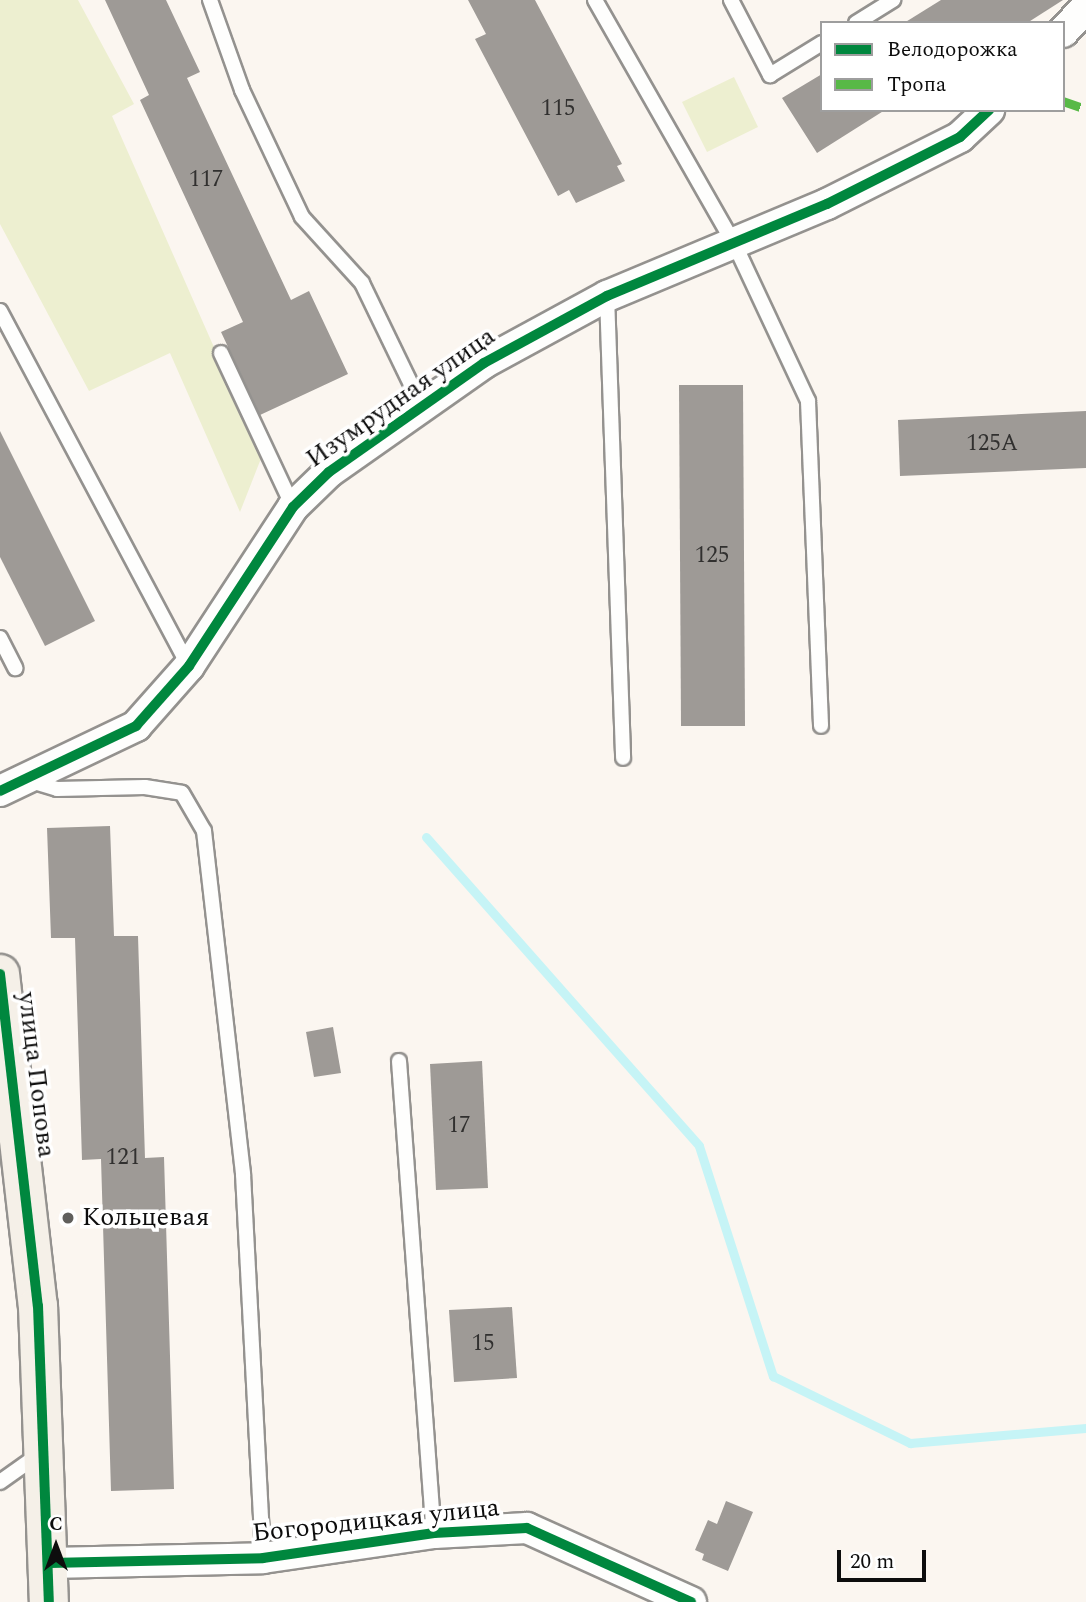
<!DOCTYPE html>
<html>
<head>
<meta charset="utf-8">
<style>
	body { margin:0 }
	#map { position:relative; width:1086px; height:1602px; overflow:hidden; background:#fbf6f0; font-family:Spectral,serif }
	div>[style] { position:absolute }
	.green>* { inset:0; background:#edefd0 }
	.stream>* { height:9px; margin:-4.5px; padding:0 4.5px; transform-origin:4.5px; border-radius:4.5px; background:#c6f4f6 }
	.building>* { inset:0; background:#9e9a96 }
	.roads { filter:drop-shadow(2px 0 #94928f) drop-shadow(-2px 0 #94928f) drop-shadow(0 2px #94928f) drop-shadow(0 -2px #94928f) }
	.lane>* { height:14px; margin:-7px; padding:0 7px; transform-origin:7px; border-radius:7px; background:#fefefd }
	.street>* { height:30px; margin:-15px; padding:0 15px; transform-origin:15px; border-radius:15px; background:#fefefd }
	.secondary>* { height:38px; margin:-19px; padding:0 19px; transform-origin:19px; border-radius:19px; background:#f5f0e8 }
	.quiet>* { height:9px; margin-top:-4.5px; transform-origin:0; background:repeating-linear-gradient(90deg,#58b947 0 18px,transparent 0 27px) }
	.cycleway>* { height:10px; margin:-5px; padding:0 5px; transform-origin:5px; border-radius:5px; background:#00873e }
	.dots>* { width:19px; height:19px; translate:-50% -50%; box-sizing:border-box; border:4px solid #fff; border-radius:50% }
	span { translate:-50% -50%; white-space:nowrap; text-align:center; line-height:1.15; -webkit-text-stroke:7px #fff; paint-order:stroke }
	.number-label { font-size:23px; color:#31302f }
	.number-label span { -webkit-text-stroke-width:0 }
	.street-label { font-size:26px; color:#0d0d0d }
	.poi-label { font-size:26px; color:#0d0d0d }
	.left { translate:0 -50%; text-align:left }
	.legend { position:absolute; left:820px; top:21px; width:245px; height:91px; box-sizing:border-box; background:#fff; border:2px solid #9e9e9e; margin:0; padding:9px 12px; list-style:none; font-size:21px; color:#0d0d0d }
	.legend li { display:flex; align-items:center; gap:14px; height:35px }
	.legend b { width:35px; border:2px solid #9e9e9e }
	.north { position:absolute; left:21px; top:1511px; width:70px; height:70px; -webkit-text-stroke:5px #fff; paint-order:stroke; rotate:0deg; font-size:19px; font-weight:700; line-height:28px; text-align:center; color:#0d0d0d }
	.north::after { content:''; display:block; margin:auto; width:24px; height:32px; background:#0d0d0d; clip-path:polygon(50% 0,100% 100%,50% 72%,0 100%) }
	.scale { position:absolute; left:837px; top:1550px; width:89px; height:32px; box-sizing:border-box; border:4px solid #0d0d0d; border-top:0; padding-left:9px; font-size:21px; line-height:24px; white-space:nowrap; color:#0d0d0d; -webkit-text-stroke:5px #fff; paint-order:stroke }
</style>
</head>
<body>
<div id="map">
	<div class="green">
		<div style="clip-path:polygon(0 0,78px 0,134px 104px,112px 116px,262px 456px,240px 512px,170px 353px,89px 391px,0 224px)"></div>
		<div style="clip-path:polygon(734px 77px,758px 127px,707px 152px,682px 102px)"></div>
	</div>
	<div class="stream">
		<div style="left:426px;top:837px;width:412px;rotate:48.5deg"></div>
		<div style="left:699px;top:1146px;width:242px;rotate:72.2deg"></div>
		<div style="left:773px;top:1376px;width:153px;rotate:26.1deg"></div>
		<div style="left:910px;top:1443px;width:177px;rotate:-4.9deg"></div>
	</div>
	<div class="building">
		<div style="clip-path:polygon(105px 0,166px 0,200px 72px,187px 78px,291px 300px,309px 291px,348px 374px,260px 415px,221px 332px,243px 322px,140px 100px,149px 95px)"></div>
		<div style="clip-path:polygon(468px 0,535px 0,622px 164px,617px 166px,625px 181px,576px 203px,569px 190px,558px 196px,475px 39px,486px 34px)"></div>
		<div style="clip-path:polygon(941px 0,1063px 0,1027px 23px,904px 23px)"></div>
		<div style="clip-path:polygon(822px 74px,822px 110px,885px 110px,817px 153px,782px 98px)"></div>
		<div style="clip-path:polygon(679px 385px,743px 385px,745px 726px,681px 726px)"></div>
		<div style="clip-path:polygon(1086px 411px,1086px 468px,900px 476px,898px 420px)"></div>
		<div style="clip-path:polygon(0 431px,95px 621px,45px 646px,0 557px)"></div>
		<div style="clip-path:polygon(110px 826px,114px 936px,138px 936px,145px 1158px,164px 1157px,174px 1489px,111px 1491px,101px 1159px,82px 1160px,75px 938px,51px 938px,47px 828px)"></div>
		<div style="clip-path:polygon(333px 1027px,341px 1073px,314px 1077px,306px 1032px)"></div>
		<div style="clip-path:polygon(482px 1061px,488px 1188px,436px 1190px,430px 1064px)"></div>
		<div style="clip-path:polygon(512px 1307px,517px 1378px,454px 1382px,449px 1310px)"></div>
		<div style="clip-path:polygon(726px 1501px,753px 1512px,728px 1571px,702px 1560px,704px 1554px,695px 1550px,708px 1520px,717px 1524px)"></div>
	</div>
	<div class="roads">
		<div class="lane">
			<div style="left:210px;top:0;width:96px;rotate:70.4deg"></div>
			<div style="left:242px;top:90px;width:140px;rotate:64.7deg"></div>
			<div style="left:302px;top:217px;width:89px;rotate:47.7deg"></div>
			<div style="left:362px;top:283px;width:138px;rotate:64.2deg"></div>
			<div style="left:595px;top:0;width:282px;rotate:60.3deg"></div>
			<div style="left:735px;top:245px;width:172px;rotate:64.9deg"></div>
			<div style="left:808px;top:401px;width:325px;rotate:87.7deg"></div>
			<div style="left:731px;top:0;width:85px;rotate:62.5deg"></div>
			<div style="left:770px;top:75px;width:61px;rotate:-31.6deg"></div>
			<div style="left:856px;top:23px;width:44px;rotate:-31.9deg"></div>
			<div style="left:607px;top:296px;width:462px;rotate:88deg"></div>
			<div style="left:0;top:311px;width:402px;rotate:62deg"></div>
			<div style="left:221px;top:353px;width:170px;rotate:64.9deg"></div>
			<div style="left:0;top:638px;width:34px;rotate:63deg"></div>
			<div style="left:31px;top:781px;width:27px;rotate:17deg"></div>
			<div style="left:57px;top:789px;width:88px;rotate:-1.3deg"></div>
			<div style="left:145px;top:787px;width:37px;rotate:9deg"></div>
			<div style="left:182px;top:793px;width:44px;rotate:59.9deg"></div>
			<div style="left:204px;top:831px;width:345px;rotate:83.5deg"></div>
			<div style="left:243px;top:1174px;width:385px;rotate:87deg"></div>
			<div style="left:399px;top:1061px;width:473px;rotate:85.8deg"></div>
			<div style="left:0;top:1482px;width:47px;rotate:-35.4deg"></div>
		</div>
		<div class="street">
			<div style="left:1063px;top:32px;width:34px;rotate:-47deg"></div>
			<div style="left:0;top:791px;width:151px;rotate:-25.5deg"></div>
			<div style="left:136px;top:726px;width:80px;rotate:-48.5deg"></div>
			<div style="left:189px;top:666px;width:190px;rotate:-56.8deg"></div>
			<div style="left:293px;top:507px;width:50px;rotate:-44.2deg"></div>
			<div style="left:329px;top:472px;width:189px;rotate:-35.1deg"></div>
			<div style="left:484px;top:363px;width:140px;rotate:-28.6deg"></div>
			<div style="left:607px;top:296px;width:238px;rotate:-22.7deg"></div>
			<div style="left:827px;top:204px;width:149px;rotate:-26.7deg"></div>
			<div style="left:960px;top:137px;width:40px;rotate:-43deg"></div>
			<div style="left:50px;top:1563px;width:213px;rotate:-1.3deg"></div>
			<div style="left:263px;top:1558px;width:173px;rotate:-8.3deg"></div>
			<div style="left:434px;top:1533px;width:93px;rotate:-3.1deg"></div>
			<div style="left:527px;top:1528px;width:180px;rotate:24.3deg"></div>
		</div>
		<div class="secondary">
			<div style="left:0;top:974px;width:334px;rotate:83.5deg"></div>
			<div style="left:38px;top:1306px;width:296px;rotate:87.9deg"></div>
		</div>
	</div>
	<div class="quiet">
		<div style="left:1063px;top:101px;width:24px;rotate:19deg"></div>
	</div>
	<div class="cycleway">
		<div style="left:0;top:791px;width:151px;rotate:-25.5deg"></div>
		<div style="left:136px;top:726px;width:80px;rotate:-48.5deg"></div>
		<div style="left:189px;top:666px;width:190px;rotate:-56.8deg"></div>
		<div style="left:293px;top:507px;width:50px;rotate:-44.2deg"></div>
		<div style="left:329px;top:472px;width:189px;rotate:-35.1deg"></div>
		<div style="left:484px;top:363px;width:140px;rotate:-28.6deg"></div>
		<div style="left:607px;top:296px;width:238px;rotate:-22.7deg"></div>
		<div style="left:827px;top:204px;width:149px;rotate:-26.7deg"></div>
		<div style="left:960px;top:137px;width:40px;rotate:-43deg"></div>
		<div style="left:0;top:974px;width:334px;rotate:83.5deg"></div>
		<div style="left:38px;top:1306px;width:296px;rotate:87.9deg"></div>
		<div style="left:50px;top:1563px;width:213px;rotate:-1.3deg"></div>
		<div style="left:263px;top:1558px;width:173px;rotate:-8.3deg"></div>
		<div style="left:434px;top:1533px;width:93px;rotate:-3.1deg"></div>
		<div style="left:527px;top:1528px;width:180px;rotate:24.3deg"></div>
	</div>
	<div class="dots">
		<div style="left:68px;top:1218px;background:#605f5c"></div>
	</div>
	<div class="number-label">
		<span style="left:558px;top:109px">115</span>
		<span style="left:206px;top:180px">117</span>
		<span style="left:992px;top:444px">125А</span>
		<span style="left:712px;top:556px">125</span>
		<span style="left:459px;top:1126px">17</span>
		<span style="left:123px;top:1158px">121</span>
		<span style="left:483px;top:1344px">15</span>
	</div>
	<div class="street-label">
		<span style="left:401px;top:398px;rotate:-35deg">Изумрудная улица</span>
		<span style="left:36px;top:1075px;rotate:83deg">улица Попова</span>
		<span style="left:376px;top:1521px;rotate:-6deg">Богородицкая улица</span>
	</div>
	<div class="poi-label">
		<span class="left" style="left:82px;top:1218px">Кольцевая</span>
	</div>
	<ul class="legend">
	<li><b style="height:9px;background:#00873e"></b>Велодорожка</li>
	<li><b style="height:9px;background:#58b947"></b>Тропа</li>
	</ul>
	<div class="north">С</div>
	<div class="scale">20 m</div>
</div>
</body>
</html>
